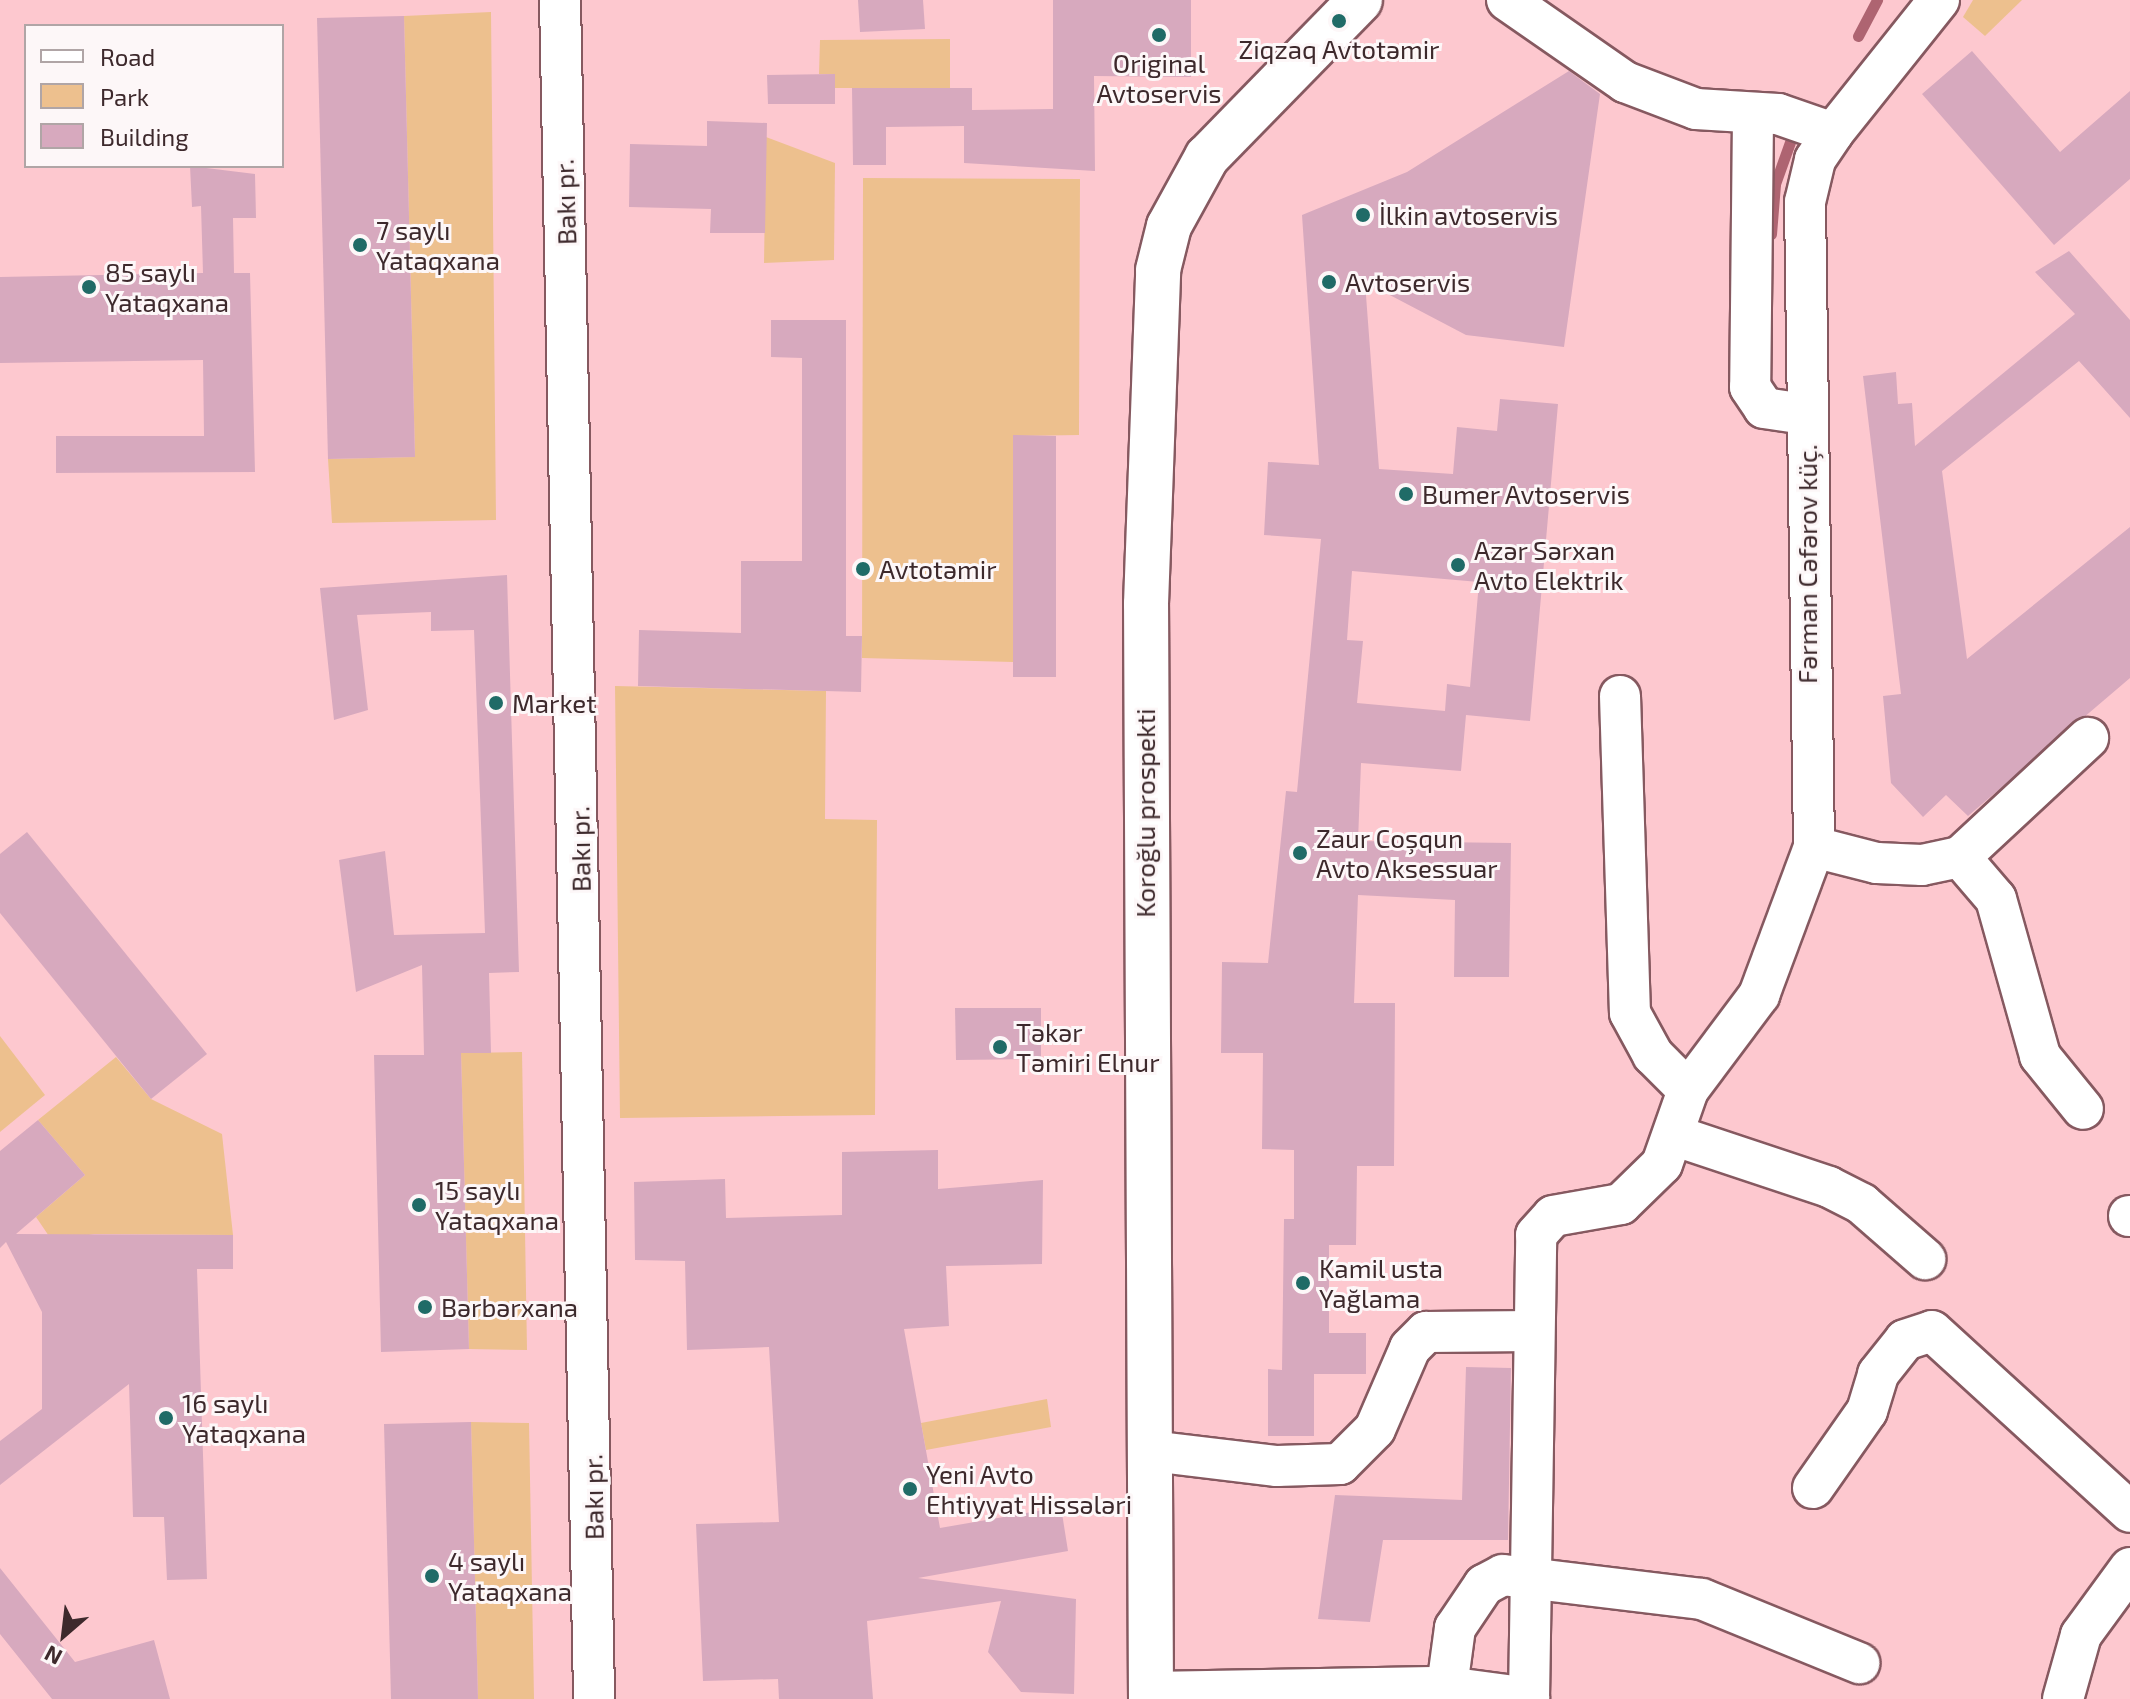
<!DOCTYPE html>
<html>
<head>
<meta charset="utf-8">
<style>
	body { margin:0 }
	#map { position:relative; width:2130px; height:1699px; overflow:hidden; background:#fdc8cf; font-family:"Exo 2",sans-serif }
	div>[style] { position:absolute }
	.green>* { inset:0; background:#edc08e }
	.stream>* { height:11px; margin:-5.5px; padding:0 5.5px; transform-origin:5.5px; border-radius:5.5px; background:#ae6471 }
	.building>* { inset:0; background:#d7a9be }
	.roads { filter:drop-shadow(2px 0 #865960) drop-shadow(-2px 0 #865960) drop-shadow(0 2px #865960) drop-shadow(0 -2px #865960) }
	.street>* { height:40px; margin:-20px; padding:0 20px; transform-origin:20px; border-radius:20px; background:#fff }
	.secondary>* { height:44px; margin:-22px; padding:0 22px; transform-origin:22px; border-radius:22px; background:#fff }
	.dots>* { width:22px; height:22px; translate:-50% -50%; box-sizing:border-box; border:4px solid #fdf7f8; border-radius:50% }
	span { translate:-50% -50%; white-space:nowrap; text-align:center; line-height:1.15; -webkit-text-stroke:6px #fdf7f8; paint-order:stroke }
	.poi-label { font-size:26px; color:#3d292c }
	.left { translate:0 -50%; text-align:left }
	.street-label { font-size:26px; color:#3d292c }
	.legend { position:absolute; left:24px; top:24px; width:260px; height:144px; box-sizing:border-box; background:#fdf7f8; border:2px solid #b0a5a6; margin:0; padding:10px 14px; list-style:none; font-size:24px; color:#3d292c }
	.legend li { display:flex; align-items:center; gap:16px; height:40px }
	.legend b { width:40px; border:2px solid #b0a5a6 }
	.north { position:absolute; left:24px; top:1595px; width:80px; height:80px; -webkit-text-stroke:6px #fdf7f8; paint-order:stroke; rotate:208deg; font-size:22px; font-weight:700; line-height:32px; text-align:center; color:#3d292c }
	.north::after { content:''; display:block; margin:auto; width:28px; height:36px; background:#3d292c; clip-path:polygon(50% 0,100% 100%,50% 72%,0 100%) }
</style>
</head>
<body>
<div id="map">
	<div class="green">
		<div style="clip-path:polygon(1973px 0,2022px 0,1985px 36px,1963px 17px)"></div>
		<div style="clip-path:polygon(491px 12px,496px 520px,332px 523px,328px 459px,415px 457px,404px 16px)"></div>
		<div style="clip-path:polygon(950px 39px,950px 88px,835px 88px,835px 74px,819px 74px,820px 40px)"></div>
		<div style="clip-path:polygon(766px 137px,835px 163px,834px 260px,764px 263px)"></div>
		<div style="clip-path:polygon(863px 178px,1080px 179px,1079px 435px,1013px 436px,1013px 662px,862px 658px)"></div>
		<div style="clip-path:polygon(615px 686px,826px 691px,825px 819px,877px 820px,875px 1115px,620px 1118px)"></div>
		<div style="clip-path:polygon(0 1036px,45px 1095px,0 1132px)"></div>
		<div style="clip-path:polygon(522px 1052px,527px 1350px,469px 1349px,461px 1053px)"></div>
		<div style="clip-path:polygon(116px 1057px,151px 1099px,222px 1134px,233px 1235px,94px 1234px,53px 1242px,36px 1217px,85px 1175px,38px 1120px)"></div>
		<div style="clip-path:polygon(1047px 1399px,1051px 1427px,926px 1450px,921px 1423px)"></div>
		<div style="clip-path:polygon(471px 1422px,529px 1423px,534px 1699px,478px 1699px)"></div>
	</div>
	<div class="stream">
		<div style="left:1858px;top:36px;width:41px;rotate:-62.2deg"></div>
		<div style="left:1771px;top:234px;width:50px;rotate:-85.4deg"></div>
		<div style="left:1775px;top:184px;width:45px;rotate:-70.3deg"></div>
	</div>
	<div class="building">
		<div style="clip-path:polygon(858px 0,923px 0,925px 29px,860px 32px)"></div>
		<div style="clip-path:polygon(1053px 0,1191px 0,1191px 77px,1094px 76px,1095px 171px,964px 163px,964px 126px,886px 127px,886px 165px,853px 165px,852px 88px,972px 88px,972px 110px,1053px 109px)"></div>
		<div style="clip-path:polygon(404px 16px,415px 457px,328px 459px,317px 18px)"></div>
		<div style="clip-path:polygon(1972px 51px,2060px 152px,2130px 91px,2130px 179px,2054px 245px,1922px 94px)"></div>
		<div style="clip-path:polygon(evenodd,1569px 71px,1600px 94px,1564px 347px,1466px 335px,1365px 282px,1379px 469px,1453px 474px,1457px 427px,1497px 431px,1500px 399px,1558px 404px,1530px 721px,1466px 715px,1461px 771px,1361px 763px,1358px 841px,1511px 843px,1509px 977px,1454px 977px,1455px 900px,1358px 895px,1354px 1003px,1395px 1003px,1394px 1166px,1357px 1166px,1356px 1245px,1329px 1245px,1329px 1333px,1366px 1333px,1366px 1374px,1314px 1374px,1314px 1436px,1268px 1436px,1268px 1369px,1282px 1370px,1284px 1219px,1294px 1219px,1294px 1150px,1262px 1149px,1263px 1053px,1221px 1053px,1222px 962px,1268px 963px,1286px 791px,1297px 792px,1321px 539px,1264px 535px,1268px 462px,1319px 465px,1302px 215px,1407px 172px,1569px 71px,1352px 571px,1479px 582px,1470px 687px,1447px 684px,1445px 711px,1357px 703px,1363px 641px,1347px 640px,1352px 571px)"></div>
		<div style="clip-path:polygon(835px 74px,835px 104px,768px 104px,767px 75px)"></div>
		<div style="clip-path:polygon(707px 121px,767px 123px,765px 233px,710px 233px,711px 209px,629px 207px,630px 144px,707px 146px)"></div>
		<div style="clip-path:polygon(190px 166px,255px 174px,256px 218px,233px 218px,234px 273px,250px 273px,255px 472px,56px 473px,56px 436px,204px 436px,203px 360px,0 363px,0 277px,203px 273px,201px 206px,192px 207px)"></div>
		<div style="clip-path:polygon(2069px 251px,2130px 320px,2130px 418px,2079px 361px,1942px 471px,1967px 659px,2130px 527px,2130px 678px,1968px 816px,1946px 795px,1923px 817px,1891px 783px,1883px 696px,1901px 694px,1863px 376px,1896px 372px,1898px 404px,1912px 403px,1915px 446px,2075px 314px,2035px 272px)"></div>
		<div style="clip-path:polygon(771px 320px,846px 320px,846px 636px,862px 636px,861px 692px,638px 686px,639px 630px,741px 633px,741px 561px,802px 561px,802px 358px,771px 357px)"></div>
		<div style="clip-path:polygon(1013px 435px,1056px 436px,1056px 677px,1013px 677px)"></div>
		<div style="clip-path:polygon(507px 575px,519px 972px,489px 973px,491px 1053px,461px 1053px,469px 1349px,381px 1352px,374px 1055px,424px 1055px,422px 965px,356px 992px,339px 860px,385px 851px,394px 935px,485px 933px,474px 630px,431px 631px,431px 612px,357px 615px,368px 710px,334px 720px,320px 588px)"></div>
		<div style="clip-path:polygon(27px 832px,207px 1054px,151px 1099px,0 913px,0 854px)"></div>
		<div style="clip-path:polygon(955px 1008px,1041px 1008px,1041px 1059px,956px 1060px)"></div>
		<div style="clip-path:polygon(38px 1120px,85px 1175px,16px 1234px,233px 1235px,233px 1269px,197px 1269px,207px 1579px,167px 1580px,164px 1517px,133px 1517px,129px 1384px,0 1485px,0 1441px,42px 1409px,42px 1312px,6px 1242px,0 1248px,0 1151px)"></div>
		<div style="clip-path:polygon(938px 1150px,938px 1189px,1043px 1180px,1042px 1264px,946px 1266px,949px 1326px,904px 1329px,940px 1528px,1061px 1507px,1068px 1551px,918px 1578px,1076px 1599px,1074px 1694px,1021px 1692px,988px 1652px,1001px 1601px,867px 1621px,873px 1699px,779px 1699px,778px 1679px,703px 1681px,696px 1524px,779px 1522px,769px 1347px,687px 1350px,685px 1261px,635px 1260px,634px 1182px,725px 1179px,726px 1218px,842px 1215px,842px 1152px)"></div>
		<div style="clip-path:polygon(1466px 1367px,1511px 1368px,1508px 1540px,1383px 1540px,1370px 1622px,1318px 1619px,1335px 1495px,1462px 1500px)"></div>
		<div style="clip-path:polygon(471px 1422px,478px 1699px,391px 1699px,384px 1424px)"></div>
		<div style="clip-path:polygon(0 1568px,75px 1662px,154px 1640px,170px 1699px,52px 1699px,0 1634px)"></div>
	</div>
	<div class="roads">
		<div class="street">
			<div style="left:560px;top:0;width:1699px;rotate:88.85deg"></div>
			<div style="left:1507px;top:0;width:144px;rotate:34.8deg"></div>
			<div style="left:1625px;top:82px;width:76px;rotate:20.8deg"></div>
			<div style="left:1696px;top:109px;width:82px;rotate:3.5deg"></div>
			<div style="left:1778px;top:114px;width:58px;rotate:19.1deg"></div>
			<div style="left:1939px;top:0;width:170px;rotate:128.6deg"></div>
			<div style="left:1833px;top:133px;width:32px;rotate:124deg"></div>
			<div style="left:1815px;top:160px;width:43px;rotate:103.4deg"></div>
			<div style="left:1805px;top:202px;width:645px;rotate:89.2deg"></div>
			<div style="left:1814px;top:847px;width:65px;rotate:14.3deg"></div>
			<div style="left:1877px;top:863px;width:45px;rotate:2.5deg"></div>
			<div style="left:1922px;top:865px;width:39px;rotate:-12deg"></div>
			<div style="left:1960px;top:857px;width:175px;rotate:-42.9deg"></div>
			<div style="left:1753px;top:117px;width:270px;rotate:90.6deg"></div>
			<div style="left:1750px;top:387px;width:25px;rotate:56deg"></div>
			<div style="left:1764px;top:408px;width:41px;rotate:8.3deg"></div>
			<div style="left:1620px;top:696px;width:317px;rotate:88.2deg"></div>
			<div style="left:1630px;top:1013px;width:48px;rotate:61.3deg"></div>
			<div style="left:1653px;top:1055px;width:49px;rotate:45deg"></div>
			<div style="left:1960px;top:857px;width:55px;rotate:49.4deg"></div>
			<div style="left:1996px;top:899px;width:163px;rotate:74.3deg"></div>
			<div style="left:2040px;top:1056px;width:68px;rotate:50.9deg"></div>
			<div style="left:1673px;top:1135px;width:164px;rotate:18.4deg"></div>
			<div style="left:1829px;top:1187px;width:37px;rotate:27deg"></div>
			<div style="left:1862px;top:1204px;width:84px;rotate:41.1deg"></div>
			<div style="left:2129px;top:1216px;width:1px"></div>
			<div style="left:1151px;top:1451px;width:127px;rotate:6.8deg"></div>
			<div style="left:1277px;top:1466px;width:63px;rotate:-1.8deg"></div>
			<div style="left:1340px;top:1464px;width:49px;rotate:-45deg"></div>
			<div style="left:1375px;top:1429px;width:88px;rotate:-66.6deg"></div>
			<div style="left:1410px;top:1348px;width:23px;rotate:-45deg"></div>
			<div style="left:1426px;top:1332px;width:107px;rotate:-0.5deg"></div>
			<div style="left:1813px;top:1488px;width:94px;rotate:-55deg"></div>
			<div style="left:1867px;top:1411px;width:39px;rotate:-73deg"></div>
			<div style="left:1878px;top:1374px;width:43px;rotate:-51.5deg"></div>
			<div style="left:1905px;top:1340px;width:28px;rotate:-18deg"></div>
			<div style="left:1932px;top:1331px;width:268px;rotate:42.4deg"></div>
			<div style="left:1447px;top:1687px;width:60px;rotate:-82.3deg"></div>
			<div style="left:1455px;top:1628px;width:52px;rotate:-56deg"></div>
			<div style="left:1484px;top:1585px;width:21px;rotate:-28deg"></div>
			<div style="left:1503px;top:1575px;width:200px;rotate:6.9deg"></div>
			<div style="left:1702px;top:1599px;width:170px;rotate:22.2deg"></div>
			<div style="left:1151px;top:1692px;width:296px;rotate:-1deg"></div>
			<div style="left:1447px;top:1687px;width:83px;rotate:7.6deg"></div>
			<div style="left:1529px;top:1699px;width:464px;rotate:-89.1deg"></div>
			<div style="left:1536px;top:1235px;width:25px;rotate:-48deg"></div>
			<div style="left:1553px;top:1216px;width:69px;rotate:-10deg"></div>
			<div style="left:1621px;top:1204px;width:57px;rotate:-44.3deg"></div>
			<div style="left:1662px;top:1164px;width:78px;rotate:-70.6deg"></div>
			<div style="left:1688px;top:1090px;width:119px;rotate:-53.2deg"></div>
			<div style="left:1759px;top:995px;width:158px;rotate:-69.6deg"></div>
			<div style="left:2063px;top:1699px;width:66px;rotate:-74.3deg"></div>
			<div style="left:2081px;top:1635px;width:83px;rotate:-53.8deg"></div>
		</div>
		<div class="secondary">
			<div style="left:1151px;top:1699px;width:1095px;rotate:-90.26deg"></div>
			<div style="left:1146px;top:604px;width:334px;rotate:-87.9deg"></div>
			<div style="left:1158px;top:270px;width:45px;rotate:-76deg"></div>
			<div style="left:1169px;top:226px;width:79px;rotate:-61.2deg"></div>
			<div style="left:1207px;top:157px;width:219px;rotate:-45.7deg"></div>
		</div>
	</div>
	<div class="dots">
		<div style="left:1339px;top:21px;background:#206b67"></div>
		<div style="left:1159px;top:35px;background:#206b67"></div>
		<div style="left:1363px;top:215px;background:#206b67"></div>
		<div style="left:360px;top:245px;background:#206b67"></div>
		<div style="left:1329px;top:282px;background:#206b67"></div>
		<div style="left:89px;top:287px;background:#206b67"></div>
		<div style="left:1406px;top:494px;background:#206b67"></div>
		<div style="left:1458px;top:565px;background:#206b67"></div>
		<div style="left:863px;top:569px;background:#206b67"></div>
		<div style="left:496px;top:703px;background:#206b67"></div>
		<div style="left:1300px;top:853px;background:#206b67"></div>
		<div style="left:1000px;top:1047px;background:#206b67"></div>
		<div style="left:419px;top:1205px;background:#206b67"></div>
		<div style="left:1303px;top:1283px;background:#206b67"></div>
		<div style="left:425px;top:1307px;background:#206b67"></div>
		<div style="left:166px;top:1418px;background:#206b67"></div>
		<div style="left:910px;top:1489px;background:#206b67"></div>
		<div style="left:432px;top:1576px;background:#206b67"></div>
	</div>
	<div class="poi-label">
		<span style="left:1339px;top:49px">Ziqzaq Avtotəmir</span>
		<span style="left:1159px;top:78px">Original<br>Avtoservis</span>
		<span class="left" style="left:1379px;top:215px">İlkin avtoservis</span>
		<span class="left" style="left:376px;top:245px">7 saylı<br>Yataqxana</span>
		<span class="left" style="left:105px;top:287px">85 saylı<br>Yataqxana</span>
		<span class="left" style="left:1345px;top:282px">Avtoservis</span>
		<span class="left" style="left:1422px;top:494px">Bumer Avtoservis</span>
		<span class="left" style="left:1474px;top:565px">Azər Sərxan<br>Avto Elektrik</span>
		<span class="left" style="left:879px;top:569px">Avtotəmir</span>
		<span class="left" style="left:512px;top:703px">Market</span>
		<span class="left" style="left:1316px;top:853px">Zaur Coşqun<br>Avto Aksessuar</span>
		<span class="left" style="left:1016px;top:1047px">Təkər<br>Təmiri Elnur</span>
		<span class="left" style="left:435px;top:1205px">15 saylı<br>Yataqxana</span>
		<span class="left" style="left:1319px;top:1283px">Kamil usta<br>Yağlama</span>
		<span class="left" style="left:441px;top:1307px">Bərbərxana</span>
		<span class="left" style="left:182px;top:1418px">16 saylı<br>Yataqxana</span>
		<span class="left" style="left:926px;top:1489px">Yeni Avto<br>Ehtiyyat Hissələri</span>
		<span class="left" style="left:448px;top:1576px">4 saylı<br>Yataqxana</span>
	</div>
	<div class="street-label">
		<span style="left:565px;top:202px;rotate:-92deg">Bakı pr.</span>
		<span style="left:1807px;top:564px;rotate:-90deg">Fərman Cəfərov küç.</span>
		<span style="left:1145px;top:813px;rotate:-90deg">Koroğlu prospekti</span>
		<span style="left:580px;top:849px;rotate:-91deg">Bakı pr.</span>
		<span style="left:593px;top:1497px;rotate:-91deg">Bakı pr.</span>
	</div>
	<ul class="legend">
	<li><b style="height:10px;background:#fff"></b>Road</li>
	<li><b style="height:22px;background:#edc08e"></b>Park</li>
	<li><b style="height:22px;background:#d7a9be"></b>Building</li>
	</ul>
	<div class="north">N</div>
</div>
</body>
</html>
